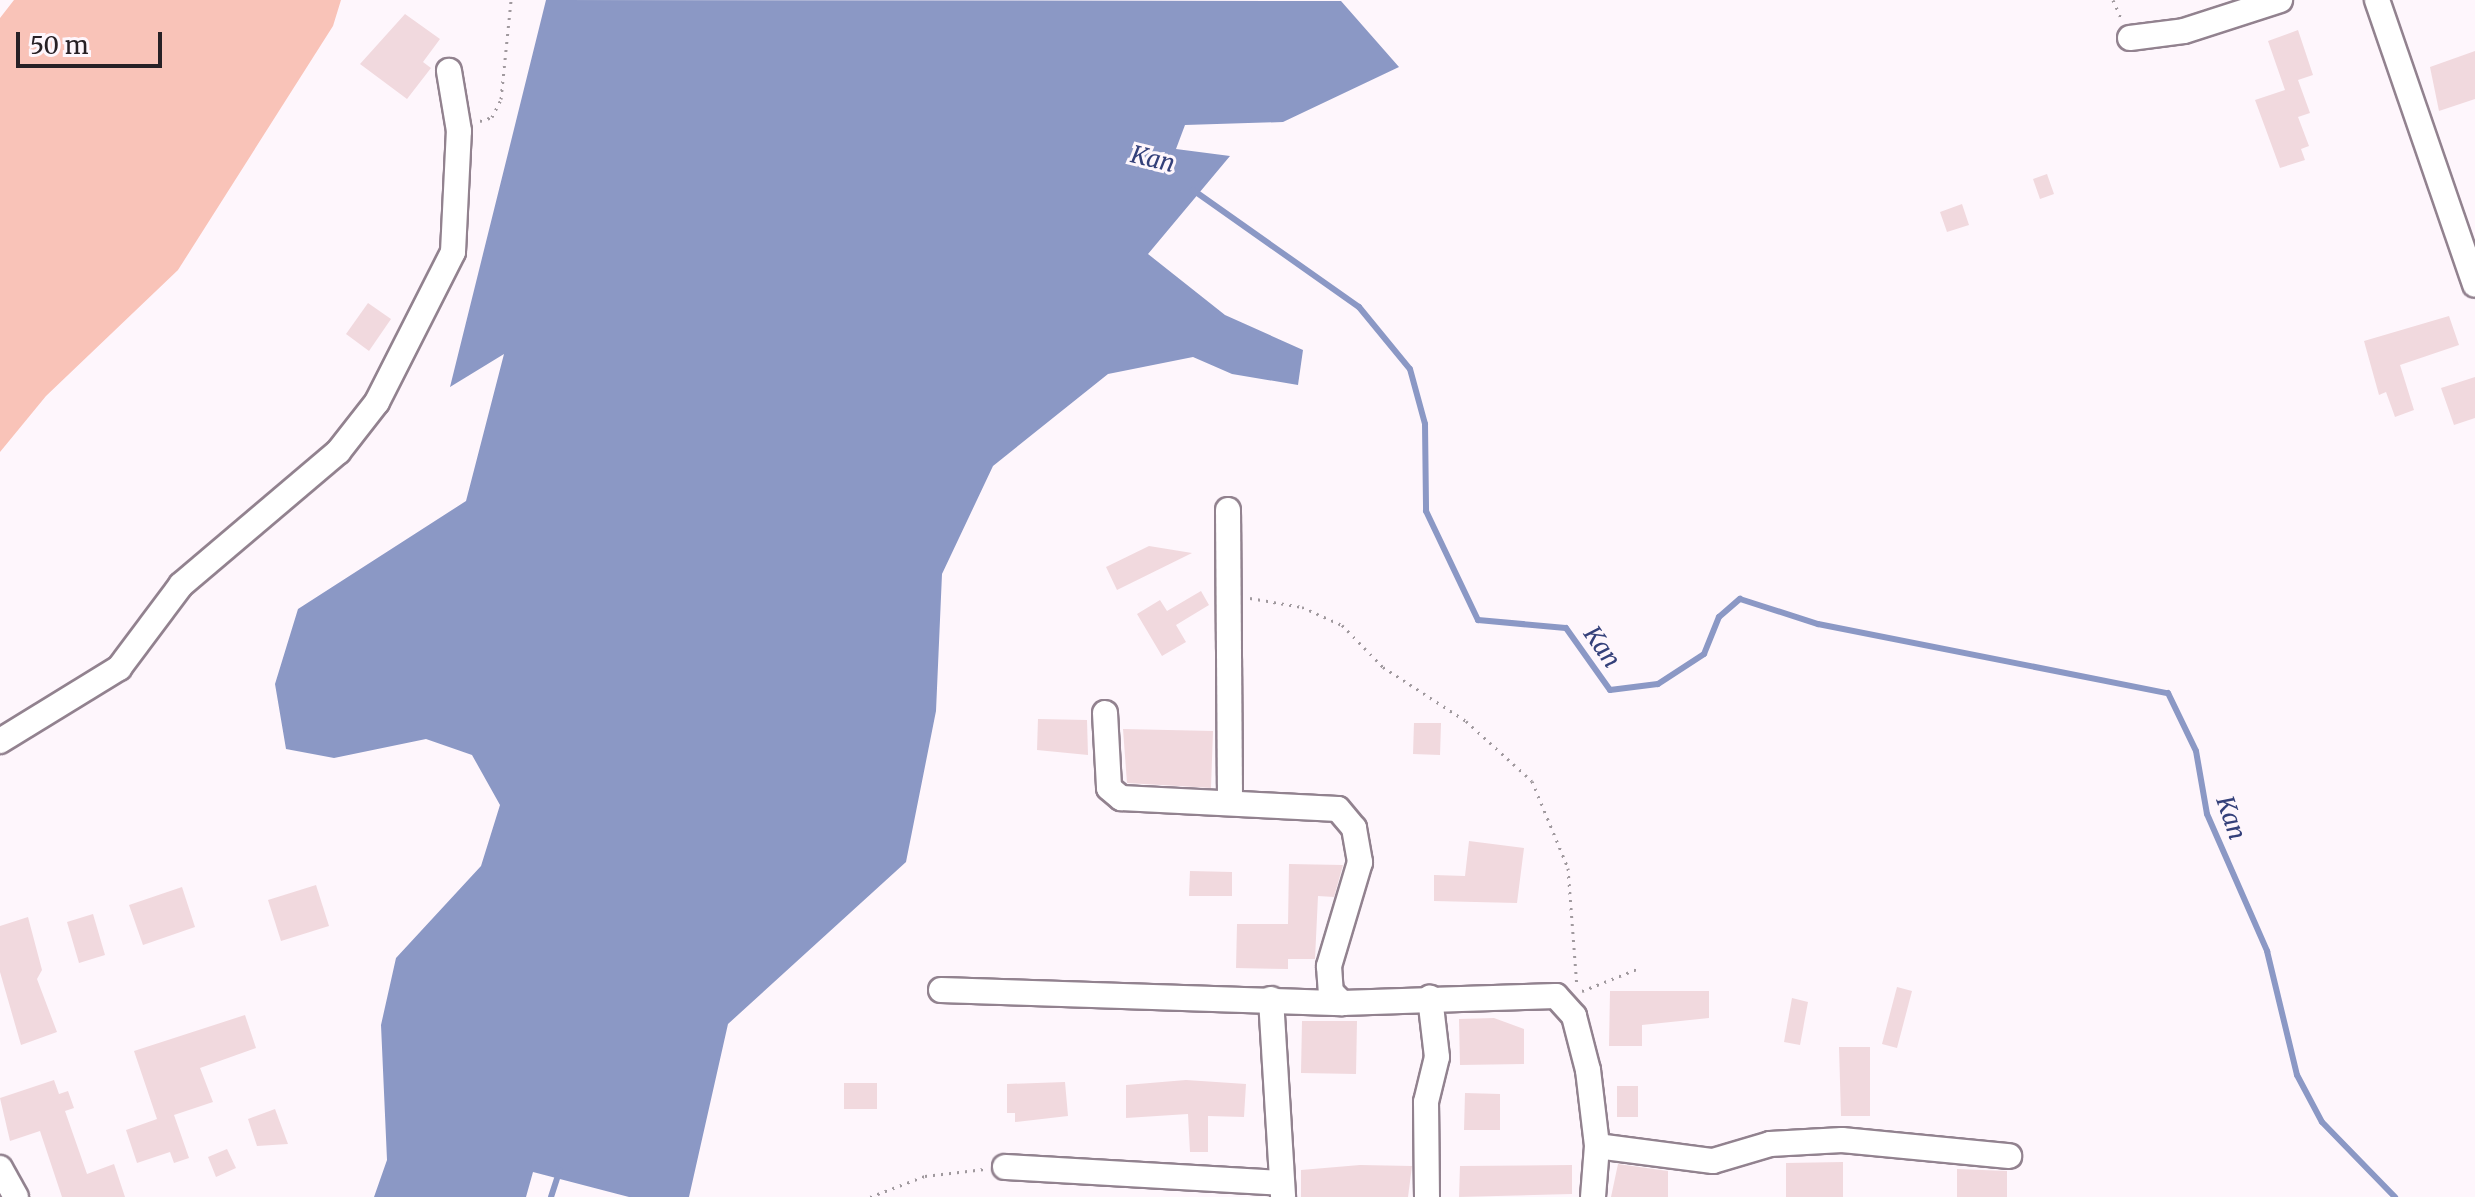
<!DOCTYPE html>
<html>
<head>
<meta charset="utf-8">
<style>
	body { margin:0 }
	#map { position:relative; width:2475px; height:1197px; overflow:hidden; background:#fef6fc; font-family:Merriweather,serif }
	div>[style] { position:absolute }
	.green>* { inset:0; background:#f9c3b8 }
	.water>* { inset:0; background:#8b98c5 }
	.stream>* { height:6px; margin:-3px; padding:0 3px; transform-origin:3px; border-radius:3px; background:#8b98c5 }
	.building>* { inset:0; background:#f1d9de }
	.path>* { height:3px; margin-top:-1.5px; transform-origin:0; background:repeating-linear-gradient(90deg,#a0999e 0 2px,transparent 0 8px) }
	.roads { filter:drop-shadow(2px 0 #92828f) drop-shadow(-2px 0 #92828f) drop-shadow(0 2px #92828f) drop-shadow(0 -2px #92828f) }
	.minor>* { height:24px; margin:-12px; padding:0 12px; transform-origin:12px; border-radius:12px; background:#fff }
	span { translate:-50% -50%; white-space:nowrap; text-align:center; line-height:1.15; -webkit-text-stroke:6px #fef6fc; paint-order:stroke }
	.water-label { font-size:24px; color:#34407a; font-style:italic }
	.scale { position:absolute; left:16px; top:32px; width:146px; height:36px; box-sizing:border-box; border:4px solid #272025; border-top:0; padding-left:10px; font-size:24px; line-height:28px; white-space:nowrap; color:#272025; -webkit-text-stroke:6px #fef6fc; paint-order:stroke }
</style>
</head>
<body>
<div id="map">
	<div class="green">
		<div style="clip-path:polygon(14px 0,341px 0,333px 26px,178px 270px,46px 396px,0 452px,0 18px)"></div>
	</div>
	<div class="water">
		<div style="clip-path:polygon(546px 0,1341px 1px,1399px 67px,1283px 122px,1185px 125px,1176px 149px,1230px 156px,1148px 254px,1225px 315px,1303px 350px,1298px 385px,1232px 374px,1193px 357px,1108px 374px,993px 466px,942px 574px,936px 711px,906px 862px,728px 1024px,689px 1197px,629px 1197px,533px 1172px,526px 1197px,374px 1197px,387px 1160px,381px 1025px,396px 958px,481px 866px,500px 805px,472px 755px,426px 739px,334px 758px,286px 749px,275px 684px,298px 609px,466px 501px,504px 354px,450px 387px)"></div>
	</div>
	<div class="stream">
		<div style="left:1193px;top:190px;width:203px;rotate:35.2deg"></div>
		<div style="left:1359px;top:307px;width:80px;rotate:50.6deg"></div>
		<div style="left:1410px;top:369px;width:57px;rotate:74.7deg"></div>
		<div style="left:1425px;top:424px;width:87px;rotate:89.3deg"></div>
		<div style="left:1426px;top:511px;width:121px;rotate:64.5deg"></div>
		<div style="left:1478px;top:620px;width:88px;rotate:5.2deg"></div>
		<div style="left:1566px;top:628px;width:76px;rotate:54.6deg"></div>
		<div style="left:1610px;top:690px;width:48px;rotate:-7.1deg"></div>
		<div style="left:1658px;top:684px;width:55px;rotate:-33.1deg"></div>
		<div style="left:1704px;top:654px;width:40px;rotate:-68deg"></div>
		<div style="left:1719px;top:617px;width:28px;rotate:-41deg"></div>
		<div style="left:1740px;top:599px;width:82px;rotate:17.8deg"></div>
		<div style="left:1818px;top:624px;width:357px;rotate:11.2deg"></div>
		<div style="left:2168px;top:693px;width:64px;rotate:64.2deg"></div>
		<div style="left:2196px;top:751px;width:64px;rotate:80.1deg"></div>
		<div style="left:2207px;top:814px;width:150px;rotate:66.3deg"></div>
		<div style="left:2267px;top:951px;width:128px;rotate:76.4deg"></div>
		<div style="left:2297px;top:1075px;width:53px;rotate:62deg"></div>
		<div style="left:2322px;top:1122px;width:105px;rotate:45.8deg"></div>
		<div style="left:551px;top:1197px;width:28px;rotate:-72deg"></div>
	</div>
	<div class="building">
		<div style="clip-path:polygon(405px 14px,440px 39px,423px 62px,431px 68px,407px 99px,360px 64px)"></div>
		<div style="clip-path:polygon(2298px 30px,2313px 75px,2298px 80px,2310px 113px,2298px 117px,2309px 146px,2301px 149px,2305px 160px,2280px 168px,2255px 100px,2285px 90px,2268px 41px)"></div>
		<div style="clip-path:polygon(2475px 51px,2475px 99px,2439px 111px,2430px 67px)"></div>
		<div style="clip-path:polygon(2047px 174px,2054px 194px,2040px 199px,2033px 179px)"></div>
		<div style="clip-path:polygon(1962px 204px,1969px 225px,1947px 232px,1940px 212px)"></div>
		<div style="clip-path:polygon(368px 303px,391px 319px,369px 351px,346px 334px)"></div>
		<div style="clip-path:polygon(2449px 316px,2459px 345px,2400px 365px,2414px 410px,2395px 417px,2386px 392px,2379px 395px,2364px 341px)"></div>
		<div style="clip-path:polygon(2475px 377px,2475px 418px,2454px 425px,2441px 388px)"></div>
		<div style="clip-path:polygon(1149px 546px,1192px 553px,1117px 590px,1106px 567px)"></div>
		<div style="clip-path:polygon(1201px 591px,1209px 605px,1176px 625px,1186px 642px,1162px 656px,1137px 614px,1160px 600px,1167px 611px)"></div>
		<div style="clip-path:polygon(1038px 719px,1087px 720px,1088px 755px,1037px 750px)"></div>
		<div style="clip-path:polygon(1414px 723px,1441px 723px,1440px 755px,1413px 754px)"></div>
		<div style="clip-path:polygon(1123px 729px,1213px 731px,1211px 788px,1127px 783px)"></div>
		<div style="clip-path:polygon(1469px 841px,1524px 848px,1517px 903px,1434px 901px,1434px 875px,1465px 876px)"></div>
		<div style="clip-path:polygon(1289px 864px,1343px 865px,1334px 897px,1318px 896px,1315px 959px,1288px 959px,1288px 969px,1236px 968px,1237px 924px,1288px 924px)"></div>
		<div style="clip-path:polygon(1190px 871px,1232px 872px,1232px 896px,1189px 896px)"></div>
		<div style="clip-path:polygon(316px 885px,329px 926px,281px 941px,268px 900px)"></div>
		<div style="clip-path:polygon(182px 887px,195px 927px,143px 945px,129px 905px)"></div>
		<div style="clip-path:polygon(93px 914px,105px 955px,79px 963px,67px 922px)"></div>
		<div style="clip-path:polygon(28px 917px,42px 970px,37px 979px,57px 1032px,21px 1045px,0 972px,0 926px)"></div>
		<div style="clip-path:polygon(1897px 987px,1912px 991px,1897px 1048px,1882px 1044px)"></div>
		<div style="clip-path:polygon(1610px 991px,1709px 991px,1709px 1018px,1642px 1025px,1642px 1046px,1609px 1046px)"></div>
		<div style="clip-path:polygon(1792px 998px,1808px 1002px,1800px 1045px,1784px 1042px)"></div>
		<div style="clip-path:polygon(245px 1015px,256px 1048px,200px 1068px,213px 1102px,174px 1115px,189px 1158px,174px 1163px,170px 1152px,137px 1163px,126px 1130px,157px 1119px,134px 1051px)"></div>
		<div style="clip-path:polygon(1494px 1018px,1524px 1029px,1524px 1064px,1460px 1065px,1459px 1019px)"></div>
		<div style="clip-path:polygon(1302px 1021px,1357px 1021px,1356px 1074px,1301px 1073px)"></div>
		<div style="clip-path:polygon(1839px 1047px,1870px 1047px,1870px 1116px,1841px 1116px)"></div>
		<div style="clip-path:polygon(54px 1080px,59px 1094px,68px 1091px,74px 1108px,65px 1111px,87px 1174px,114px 1164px,125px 1197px,62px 1197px,40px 1131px,10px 1141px,0 1098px)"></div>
		<div style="clip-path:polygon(1186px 1080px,1246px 1084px,1244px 1117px,1208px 1116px,1208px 1152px,1190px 1152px,1188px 1114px,1126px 1118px,1126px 1085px)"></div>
		<div style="clip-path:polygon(1065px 1082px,1068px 1116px,1015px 1122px,1015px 1113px,1007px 1113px,1007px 1084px)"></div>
		<div style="clip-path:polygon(844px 1083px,877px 1083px,877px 1109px,844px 1109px)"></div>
		<div style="clip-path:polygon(1617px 1086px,1638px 1086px,1638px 1117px,1617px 1117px)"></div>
		<div style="clip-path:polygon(1465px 1093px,1500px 1094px,1500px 1130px,1464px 1130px)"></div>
		<div style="clip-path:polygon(275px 1109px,288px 1144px,257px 1146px,248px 1119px)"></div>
		<div style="clip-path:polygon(227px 1149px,236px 1168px,216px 1177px,208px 1157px)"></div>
		<div style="clip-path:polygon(1843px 1162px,1843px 1197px,1786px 1197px,1786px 1163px)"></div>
		<div style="clip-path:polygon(1618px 1164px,1668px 1171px,1668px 1197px,1611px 1197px)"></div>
		<div style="clip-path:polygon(1360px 1165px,1412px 1166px,1408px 1197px,1301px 1197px,1301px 1170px)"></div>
		<div style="clip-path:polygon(1572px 1165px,1572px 1194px,1459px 1197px,1460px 1166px)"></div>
		<div style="clip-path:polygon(1957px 1169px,2007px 1171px,2007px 1197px,1957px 1197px)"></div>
	</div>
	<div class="path">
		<div style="left:2113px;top:0;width:22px;rotate:66deg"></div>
		<div style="left:480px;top:121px;width:13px;rotate:-18deg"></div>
		<div style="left:492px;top:117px;width:20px;rotate:-63deg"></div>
		<div style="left:501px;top:99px;width:100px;rotate:-84.2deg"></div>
		<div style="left:1250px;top:598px;width:53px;rotate:9.8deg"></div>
		<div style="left:1302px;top:607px;width:44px;rotate:24.2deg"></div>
		<div style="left:1342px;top:625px;width:59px;rotate:45.7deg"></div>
		<div style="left:1383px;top:667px;width:99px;rotate:33deg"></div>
		<div style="left:1466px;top:721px;width:89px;rotate:42.3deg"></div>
		<div style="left:1532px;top:781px;width:94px;rotate:67.5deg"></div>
		<div style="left:1568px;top:868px;width:119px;rotate:85.7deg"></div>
		<div style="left:1582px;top:991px;width:59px;rotate:-21.8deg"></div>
		<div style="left:870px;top:1197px;width:59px;rotate:-20.9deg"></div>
		<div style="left:925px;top:1176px;width:60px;rotate:-6.7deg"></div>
	</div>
	<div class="roads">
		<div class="minor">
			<div style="left:2377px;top:0;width:301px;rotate:71deg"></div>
			<div style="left:2130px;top:38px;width:54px;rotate:-7.4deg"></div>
			<div style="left:2184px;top:31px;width:101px;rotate:-17.9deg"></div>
			<div style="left:1228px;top:510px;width:293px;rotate:89.6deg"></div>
			<div style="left:1105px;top:713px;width:75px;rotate:86.9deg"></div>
			<div style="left:1109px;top:788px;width:16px;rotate:40deg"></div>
			<div style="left:1121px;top:798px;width:217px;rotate:2.9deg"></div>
			<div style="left:1338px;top:809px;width:25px;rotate:50deg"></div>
			<div style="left:1354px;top:828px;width:35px;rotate:80deg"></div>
			<div style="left:1360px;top:862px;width:109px;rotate:106.6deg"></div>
			<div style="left:1329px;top:966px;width:26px;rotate:86deg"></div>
			<div style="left:1331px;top:992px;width:16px;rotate:45deg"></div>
			<div style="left:0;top:741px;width:140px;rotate:-31.5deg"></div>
			<div style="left:119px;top:668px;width:104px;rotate:-53.2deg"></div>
			<div style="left:181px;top:585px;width:206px;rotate:-40.3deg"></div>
			<div style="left:338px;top:452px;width:63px;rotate:-52deg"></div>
			<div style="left:377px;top:402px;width:168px;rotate:-63.1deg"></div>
			<div style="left:453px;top:252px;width:121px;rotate:-87.2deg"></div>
			<div style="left:459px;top:131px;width:61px;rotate:-99.5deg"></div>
			<div style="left:941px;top:990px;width:401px;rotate:1.9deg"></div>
			<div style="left:1342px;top:1003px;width:214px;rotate:-1.9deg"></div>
			<div style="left:1556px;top:996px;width:27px;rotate:48deg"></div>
			<div style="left:1574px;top:1016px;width:56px;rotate:75.5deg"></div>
			<div style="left:1588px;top:1070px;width:77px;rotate:83.2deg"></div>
			<div style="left:1597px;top:1146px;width:51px;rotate:94.5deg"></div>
			<div style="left:1271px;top:999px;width:198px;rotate:86.5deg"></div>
			<div style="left:1597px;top:1146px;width:117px;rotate:7.4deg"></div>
			<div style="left:1713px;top:1161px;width:59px;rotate:-16.6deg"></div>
			<div style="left:1770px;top:1144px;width:72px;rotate:-3.2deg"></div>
			<div style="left:1842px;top:1140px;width:168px;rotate:5.5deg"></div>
			<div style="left:1005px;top:1167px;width:277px;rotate:3.3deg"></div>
			<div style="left:0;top:1168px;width:33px;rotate:61deg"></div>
			<div style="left:1427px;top:1197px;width:95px;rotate:-90.6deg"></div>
			<div style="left:1426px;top:1102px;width:46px;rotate:-76.3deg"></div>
			<div style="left:1437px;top:1057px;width:60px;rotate:-96.7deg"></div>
		</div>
	</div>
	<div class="water-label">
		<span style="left:1153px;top:159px;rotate:14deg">Kan</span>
		<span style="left:1602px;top:647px;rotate:55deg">Kan</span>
		<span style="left:2231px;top:818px;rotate:71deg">Kan</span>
	</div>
	<div class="scale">50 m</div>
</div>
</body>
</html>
